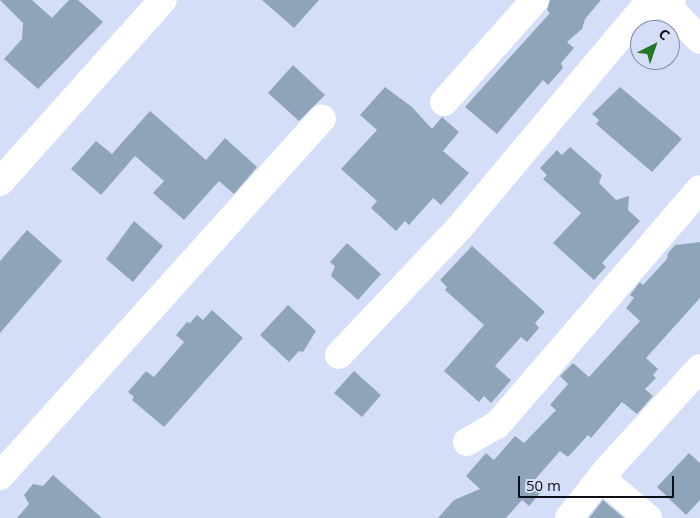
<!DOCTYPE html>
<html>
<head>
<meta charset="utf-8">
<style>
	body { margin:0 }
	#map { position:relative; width:700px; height:518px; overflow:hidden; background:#d4def9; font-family:"Open Sans",sans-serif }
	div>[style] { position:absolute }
	.building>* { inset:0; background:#8ea5b9 }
	.minor>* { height:28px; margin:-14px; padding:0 14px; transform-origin:14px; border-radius:14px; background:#fff }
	span { translate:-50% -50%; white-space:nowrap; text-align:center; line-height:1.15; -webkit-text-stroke:5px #d4def9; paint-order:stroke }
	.north { position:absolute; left:630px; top:20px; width:50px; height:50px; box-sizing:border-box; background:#d4def9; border:1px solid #848c9f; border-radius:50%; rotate:41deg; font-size:14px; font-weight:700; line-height:20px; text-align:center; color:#0d1019 }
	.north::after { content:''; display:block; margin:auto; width:18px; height:22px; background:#257925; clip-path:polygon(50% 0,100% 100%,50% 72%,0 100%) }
	.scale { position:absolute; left:518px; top:476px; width:156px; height:22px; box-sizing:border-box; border:2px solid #0d1019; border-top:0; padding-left:6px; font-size:15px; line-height:18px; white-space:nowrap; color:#0d1019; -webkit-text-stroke:4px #d4def9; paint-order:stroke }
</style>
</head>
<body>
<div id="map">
	<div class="building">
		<div style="clip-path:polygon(0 0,32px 0,52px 18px,69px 0,78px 0,103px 22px,38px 89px,4px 59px,22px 39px,23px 23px)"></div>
		<div style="clip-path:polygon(262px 0,319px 0,294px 28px)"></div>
		<div style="clip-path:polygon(550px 0,601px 0,585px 19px,582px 29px,567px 42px,574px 48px,561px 63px,563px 68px,548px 85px,543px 80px,497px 134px,465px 107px,550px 13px,547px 10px)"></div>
		<div style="clip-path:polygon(293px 65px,325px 95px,299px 121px,268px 93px)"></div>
		<div style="clip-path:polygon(385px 87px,412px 107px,432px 129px,442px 117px,459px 132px,443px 151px,469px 173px,441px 205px,433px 198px,409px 225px,405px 221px,396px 231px,371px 208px,377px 201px,341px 169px,377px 130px,360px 115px)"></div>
		<div style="clip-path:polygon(620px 87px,682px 139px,652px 172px,596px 124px,599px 120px,592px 114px)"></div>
		<div style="clip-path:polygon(150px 111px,206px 160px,225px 138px,257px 167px,234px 194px,219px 181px,184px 220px,153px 193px,164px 181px,135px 156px,101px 195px,71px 169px,96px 141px,112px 154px)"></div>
		<div style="clip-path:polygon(570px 147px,602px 175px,599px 183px,616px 200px,629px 196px,628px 210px,640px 221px,602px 263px,606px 267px,594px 280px,553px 243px,581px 213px,543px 179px,547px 175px,540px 168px,557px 150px,562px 155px)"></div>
		<div style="clip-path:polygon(134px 221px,163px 246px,133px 282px,106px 259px)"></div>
		<div style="clip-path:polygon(27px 230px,62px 261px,0 333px,0 261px)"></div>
		<div style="clip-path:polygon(700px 242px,700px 298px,646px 358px,658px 369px,653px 375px,656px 378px,645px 389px,653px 396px,637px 414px,622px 402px,591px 438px,588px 435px,568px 457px,560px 451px,531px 484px,541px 492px,529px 506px,522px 500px,506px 518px,438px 518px,454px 500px,480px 489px,466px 476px,486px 453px,494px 460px,515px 436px,524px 443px,556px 410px,550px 405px,568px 384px,560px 376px,573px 363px,589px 377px,640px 321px,626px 308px,634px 298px,630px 295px,640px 282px,643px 285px,667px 259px,668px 253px,675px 245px)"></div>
		<div style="clip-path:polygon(347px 243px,381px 274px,358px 300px,331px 276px,335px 266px,330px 262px)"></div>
		<div style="clip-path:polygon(472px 246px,545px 312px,535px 323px,539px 328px,527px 342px,521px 337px,495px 366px,511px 380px,491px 403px,484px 396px,479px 402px,444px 371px,484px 325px,445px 290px,447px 287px,440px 280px)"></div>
		<div style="clip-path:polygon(288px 305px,316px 331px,303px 352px,299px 351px,289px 362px,260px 335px)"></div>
		<div style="clip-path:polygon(212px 310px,243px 338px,164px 427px,132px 400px,134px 397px,128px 392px,146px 371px,154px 377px,184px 342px,176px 335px,187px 322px,190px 323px,197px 315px,203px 320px)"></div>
		<div style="clip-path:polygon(354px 371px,381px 395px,362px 417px,334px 393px)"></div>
		<div style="clip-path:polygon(689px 453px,700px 463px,700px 500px,686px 515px,657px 487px)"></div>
		<div style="clip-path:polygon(53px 475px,102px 518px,17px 518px,29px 504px,24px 495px,33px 484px,43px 486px)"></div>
		<div style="clip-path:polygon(603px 500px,624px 518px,589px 518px)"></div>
	</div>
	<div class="minor">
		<div style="left:662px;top:0;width:55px;rotate:46.5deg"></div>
		<div style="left:444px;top:102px;width:137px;rotate:-48.3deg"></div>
		<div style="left:0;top:182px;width:244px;rotate:-48.2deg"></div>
		<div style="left:339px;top:355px;width:176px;rotate:-46.6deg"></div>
		<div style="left:460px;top:227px;width:285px;rotate:-50deg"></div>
		<div style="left:643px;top:9px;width:30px;rotate:-17deg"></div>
		<div style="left:467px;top:442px;width:34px;rotate:-30deg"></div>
		<div style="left:497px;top:425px;width:311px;rotate:-49.3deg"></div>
		<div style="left:0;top:476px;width:481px;rotate:-48deg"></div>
		<div style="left:601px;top:478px;width:62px;rotate:40.4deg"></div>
		<div style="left:569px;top:518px;width:60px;rotate:-51.8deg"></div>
		<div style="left:606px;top:471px;width:139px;rotate:-47.6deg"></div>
	</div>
	<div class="north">С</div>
	<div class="scale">50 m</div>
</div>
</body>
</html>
